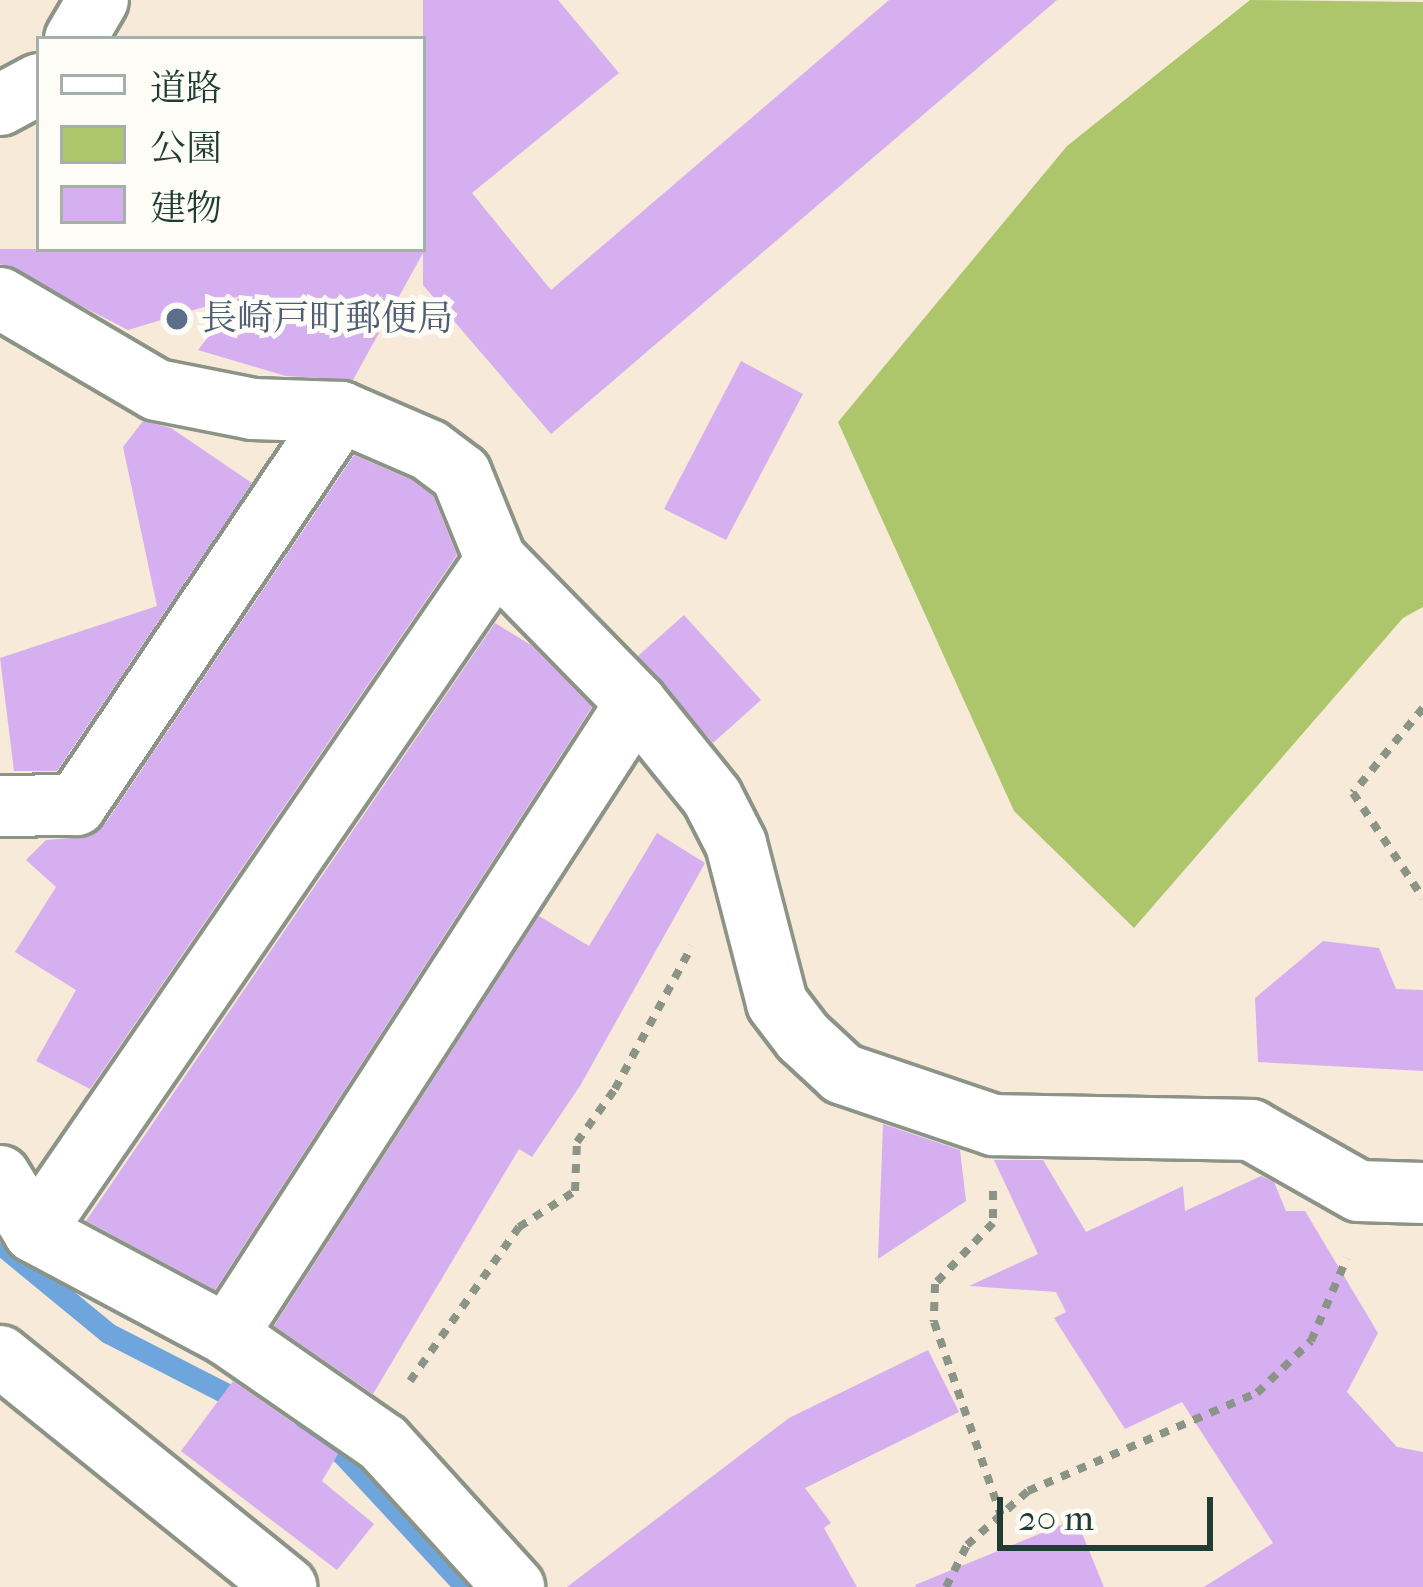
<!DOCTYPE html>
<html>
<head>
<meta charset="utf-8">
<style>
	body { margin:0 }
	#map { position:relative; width:1423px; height:1587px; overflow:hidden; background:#f7ead8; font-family:"IM FELL French Canon","Noto Serif JP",serif }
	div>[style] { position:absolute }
	.green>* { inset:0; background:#adc66c }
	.stream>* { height:21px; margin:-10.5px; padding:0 10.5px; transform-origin:10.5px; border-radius:10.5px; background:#6ea5dc }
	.building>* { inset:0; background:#d6aff0 }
	.path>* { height:8px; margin-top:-4px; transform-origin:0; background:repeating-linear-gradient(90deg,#8b9486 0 9px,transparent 0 18px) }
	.roads { filter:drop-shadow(3px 0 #8b9486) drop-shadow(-3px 0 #8b9486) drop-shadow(0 3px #8b9486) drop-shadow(0 -3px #8b9486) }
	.minor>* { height:60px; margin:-30px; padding:0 30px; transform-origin:30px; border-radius:30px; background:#fff }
	.dots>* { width:33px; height:33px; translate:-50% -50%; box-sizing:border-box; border:6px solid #fdfcf7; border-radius:50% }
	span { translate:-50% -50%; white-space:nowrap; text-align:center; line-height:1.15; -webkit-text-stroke:10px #fdfcf7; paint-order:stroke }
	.service-label { font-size:36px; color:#4e5e75 }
	.left { translate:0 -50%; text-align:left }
	.legend { position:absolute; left:36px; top:36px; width:390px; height:216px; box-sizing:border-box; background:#fdfcf7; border:3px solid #a4b0a9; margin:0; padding:15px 21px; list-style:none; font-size:36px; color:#1f3d34 }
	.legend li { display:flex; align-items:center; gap:24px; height:60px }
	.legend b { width:60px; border:3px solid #a4b0a9 }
	.scale { position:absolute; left:997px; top:1497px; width:216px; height:54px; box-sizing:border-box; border:6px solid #1f3d34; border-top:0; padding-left:15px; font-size:36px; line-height:42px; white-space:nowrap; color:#1f3d34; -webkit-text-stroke:9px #fdfcf7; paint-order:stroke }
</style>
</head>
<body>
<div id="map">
	<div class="green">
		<div style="clip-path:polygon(1250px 0,1423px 2px,1423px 607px,1403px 618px,1134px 928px,1014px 811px,838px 422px,1067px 146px)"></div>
	</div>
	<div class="stream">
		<div style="left:7px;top:1250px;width:131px;rotate:39.4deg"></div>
		<div style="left:108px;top:1333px;width:156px;rotate:27.1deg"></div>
		<div style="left:301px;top:1433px;width:45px;rotate:26.6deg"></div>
		<div style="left:341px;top:1453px;width:183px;rotate:47.2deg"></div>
	</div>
	<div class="building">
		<div style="clip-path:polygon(423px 0,558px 0,619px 73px,472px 193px,551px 290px,889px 0,1057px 0,551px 434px,423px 285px,423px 253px,353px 380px,286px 376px,198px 350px,240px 296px,128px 330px,0 264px,0 249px,423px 249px)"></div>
		<div style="clip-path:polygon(741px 361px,803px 394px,726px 540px,664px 509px)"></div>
		<div style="clip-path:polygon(143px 421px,171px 428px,252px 483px,57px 771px,14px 771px,0 658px,157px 606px,123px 447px)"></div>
		<div style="clip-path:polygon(354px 455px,412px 480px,433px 496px,457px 555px,90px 1089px,36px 1061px,76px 990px,15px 952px,56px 887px,26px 860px,46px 840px,91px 836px,105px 824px)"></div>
		<div style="clip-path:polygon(684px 615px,761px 700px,713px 743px,638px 656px)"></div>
		<div style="clip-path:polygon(495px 623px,531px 645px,592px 707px,215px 1290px,86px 1221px)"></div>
		<div style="clip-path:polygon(657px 833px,705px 863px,580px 1086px,532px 1157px,519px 1149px,373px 1394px,274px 1326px,539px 916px,589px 946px)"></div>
		<div style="clip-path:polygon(1323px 941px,1379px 948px,1396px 989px,1423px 990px,1423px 1071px,1258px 1062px,1255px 998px)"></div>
		<div style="clip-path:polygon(883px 1124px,960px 1150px,966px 1201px,878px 1259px)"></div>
		<div style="clip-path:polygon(994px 1160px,1043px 1160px,1086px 1232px,1183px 1186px,1185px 1211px,1261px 1176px,1274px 1182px,1286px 1211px,1305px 1211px,1378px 1333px,1347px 1392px,1397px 1447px,1423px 1452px,1423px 1587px,1204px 1587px,1273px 1543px,1182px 1402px,1125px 1429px,1054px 1318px,1066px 1312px,1056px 1292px,969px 1286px,1038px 1254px)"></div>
		<div style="clip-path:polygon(928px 1350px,959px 1412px,805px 1488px,831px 1523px,824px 1528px,857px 1587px,567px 1587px,789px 1418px)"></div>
		<div style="clip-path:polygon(233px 1381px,338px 1454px,322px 1481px,374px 1524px,337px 1570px,181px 1451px)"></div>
		<div style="clip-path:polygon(1076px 1519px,1104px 1587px,916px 1587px,915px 1585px)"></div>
	</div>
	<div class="path">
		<div style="left:1423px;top:708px;width:110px;rotate:129.5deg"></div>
		<div style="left:1353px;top:793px;width:126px;rotate:56.3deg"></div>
		<div style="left:993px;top:1191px;width:32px;rotate:90deg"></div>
		<div style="left:993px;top:1223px;width:84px;rotate:133.6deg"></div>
		<div style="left:935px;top:1284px;width:38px;rotate:92deg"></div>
		<div style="left:934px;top:1322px;width:204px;rotate:70.9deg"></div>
		<div style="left:410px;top:1381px;width:189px;rotate:-54.7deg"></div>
		<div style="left:519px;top:1227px;width:67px;rotate:-32.7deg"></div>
		<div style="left:575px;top:1191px;width:49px;rotate:-87.7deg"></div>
		<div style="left:577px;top:1142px;width:65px;rotate:-54.4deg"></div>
		<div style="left:615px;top:1089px;width:162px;rotate:-61.7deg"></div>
		<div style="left:946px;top:1587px;width:47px;rotate:-63.4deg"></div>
		<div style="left:967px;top:1545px;width:81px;rotate:-41.5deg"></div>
		<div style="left:1028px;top:1491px;width:249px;rotate:-23.2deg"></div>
		<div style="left:1257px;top:1393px;width:75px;rotate:-43.9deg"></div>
		<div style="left:1311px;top:1341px;width:90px;rotate:-66.6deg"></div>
	</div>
	<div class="roads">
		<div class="minor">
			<div style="left:75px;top:39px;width:45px;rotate:-59.5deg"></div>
			<div style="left:0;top:105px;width:44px;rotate:-28.3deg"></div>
			<div style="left:0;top:298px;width:182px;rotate:30.4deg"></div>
			<div style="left:157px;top:390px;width:98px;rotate:11.2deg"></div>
			<div style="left:253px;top:409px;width:88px;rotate:2deg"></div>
			<div style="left:341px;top:412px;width:96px;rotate:23.4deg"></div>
			<div style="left:429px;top:450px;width:40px;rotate:37deg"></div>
			<div style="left:461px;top:474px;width:93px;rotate:67.9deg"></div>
			<div style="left:496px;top:560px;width:200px;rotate:45.6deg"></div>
			<div style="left:636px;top:703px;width:121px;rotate:51deg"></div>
			<div style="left:712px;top:797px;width:53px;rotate:62.9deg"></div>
			<div style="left:736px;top:844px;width:164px;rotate:75.5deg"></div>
			<div style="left:777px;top:1003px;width:43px;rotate:52.6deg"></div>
			<div style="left:803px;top:1037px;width:54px;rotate:42.8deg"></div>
			<div style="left:843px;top:1074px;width:159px;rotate:18.7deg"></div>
			<div style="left:994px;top:1125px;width:257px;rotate:1.1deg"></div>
			<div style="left:1251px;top:1130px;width:124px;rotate:29.5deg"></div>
			<div style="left:1359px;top:1191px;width:64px;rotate:1.8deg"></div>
			<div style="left:0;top:806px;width:76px;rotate:-0.8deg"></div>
			<div style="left:76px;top:805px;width:474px;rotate:-56deg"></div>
			<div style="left:0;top:1176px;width:66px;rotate:58.7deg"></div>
			<div style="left:34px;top:1232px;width:219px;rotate:28.1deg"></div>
			<div style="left:227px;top:1335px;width:190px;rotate:34.7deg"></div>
			<div style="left:383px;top:1443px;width:195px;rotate:47.7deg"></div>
			<div style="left:34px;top:1232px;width:815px;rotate:-55.49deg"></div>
			<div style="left:227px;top:1335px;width:753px;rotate:-57.09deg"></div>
			<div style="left:0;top:1356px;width:368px;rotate:38.9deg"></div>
		</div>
	</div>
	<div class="dots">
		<div style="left:177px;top:319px;background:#5c6f8a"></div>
	</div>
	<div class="service-label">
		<span class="left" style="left:201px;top:319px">長崎戸町郵便局</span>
	</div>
	<ul class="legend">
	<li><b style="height:15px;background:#fff"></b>道路</li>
	<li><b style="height:33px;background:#adc66c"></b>公園</li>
	<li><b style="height:33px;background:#d6aff0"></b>建物</li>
	</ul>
	<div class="scale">20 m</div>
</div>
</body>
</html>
